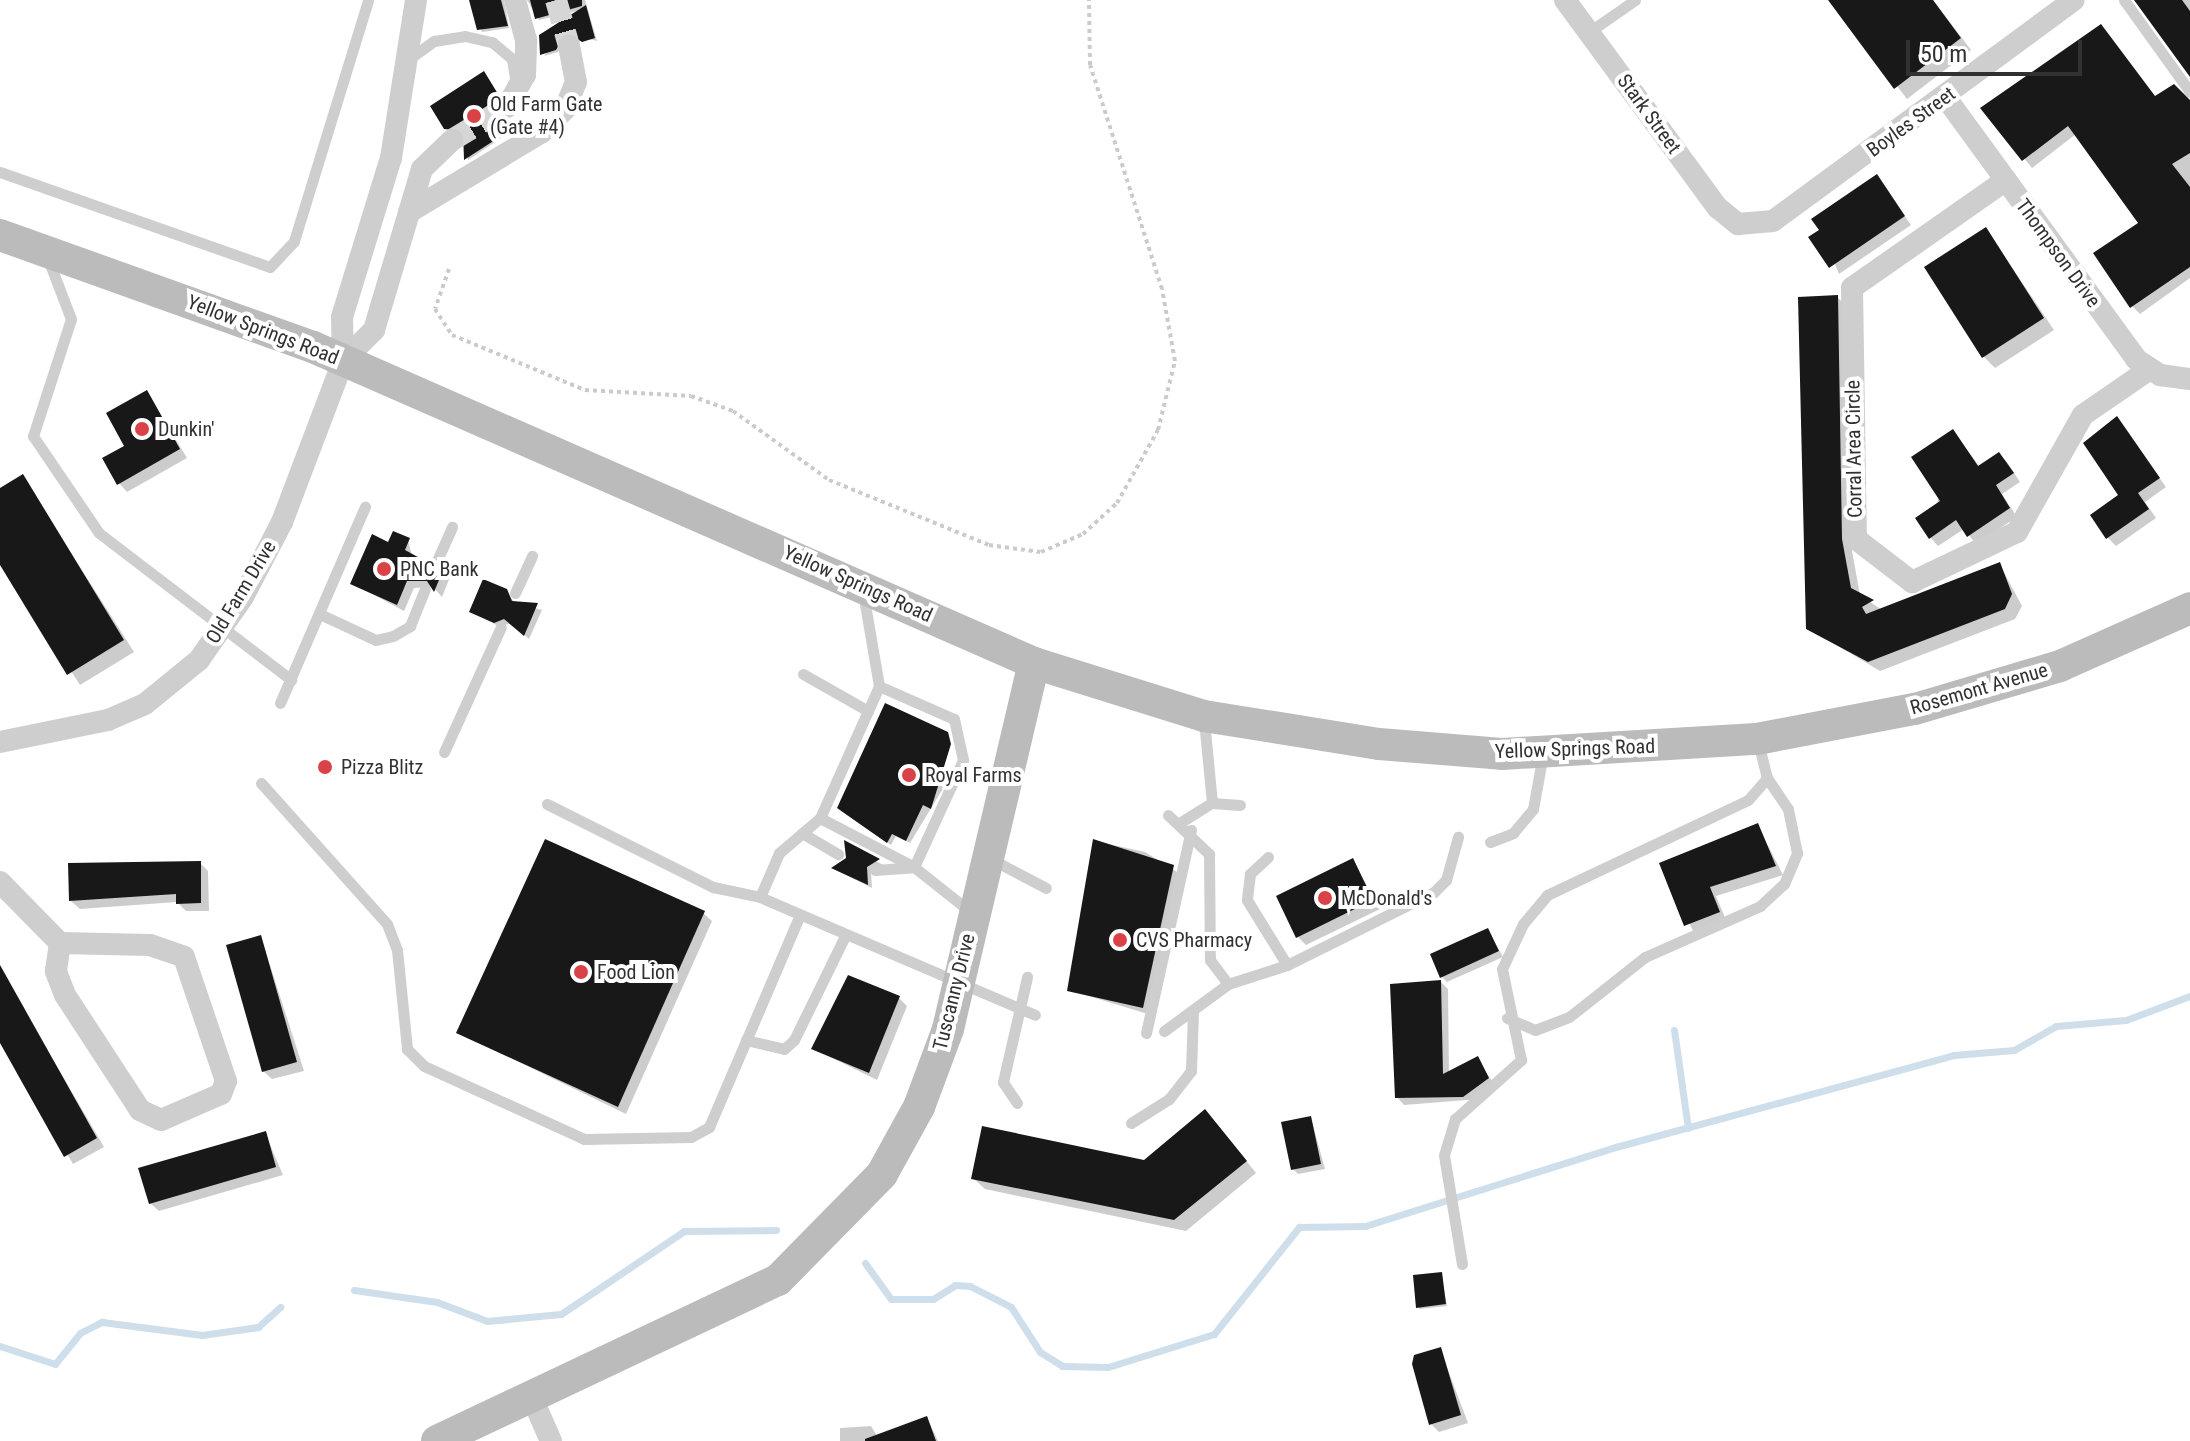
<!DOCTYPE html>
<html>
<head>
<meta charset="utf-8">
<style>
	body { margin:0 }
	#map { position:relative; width:2190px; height:1441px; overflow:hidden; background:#fff; font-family:"Roboto Condensed",sans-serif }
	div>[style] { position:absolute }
	.shadow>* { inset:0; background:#0003 }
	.stream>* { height:7px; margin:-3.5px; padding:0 3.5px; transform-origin:3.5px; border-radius:3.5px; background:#cfdeeb }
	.building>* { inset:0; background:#181818 }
	.street-tunnel>* { height:22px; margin-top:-11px; transform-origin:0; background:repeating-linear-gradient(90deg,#d6d6d6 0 22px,transparent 0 33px) }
	.path>* { height:4px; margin-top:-2px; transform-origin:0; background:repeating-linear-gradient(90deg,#cbcbcb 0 4px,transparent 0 8px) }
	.lane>* { height:11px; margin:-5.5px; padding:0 5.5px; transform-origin:5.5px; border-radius:5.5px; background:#cecece }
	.street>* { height:22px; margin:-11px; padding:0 11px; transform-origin:11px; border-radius:11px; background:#cecece }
	.secondary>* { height:32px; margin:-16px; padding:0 16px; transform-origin:16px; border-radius:16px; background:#bbb }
	.dots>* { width:22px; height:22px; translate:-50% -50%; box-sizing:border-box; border:4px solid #fff; border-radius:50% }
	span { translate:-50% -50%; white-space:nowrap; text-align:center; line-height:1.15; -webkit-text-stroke:8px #fff; paint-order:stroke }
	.poi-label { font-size:20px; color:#313131 }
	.left { translate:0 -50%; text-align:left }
	.street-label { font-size:20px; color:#313131 }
	.scale { position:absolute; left:1906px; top:40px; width:176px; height:36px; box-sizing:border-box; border:4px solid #313131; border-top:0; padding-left:10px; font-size:24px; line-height:28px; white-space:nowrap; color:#313131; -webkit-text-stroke:6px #fff; paint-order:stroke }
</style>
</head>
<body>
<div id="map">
	<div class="shadow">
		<div style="clip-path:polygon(471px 0,504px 0,509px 28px,482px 32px)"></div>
		<div style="clip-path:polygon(527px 0,585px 0,597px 41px,569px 34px,558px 52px,544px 56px,581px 10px,539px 20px)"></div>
		<div style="clip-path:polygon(1830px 0,1933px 0,1971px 50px,1907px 99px)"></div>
		<div style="clip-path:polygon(2137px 0,2190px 0,2190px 74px)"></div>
		<div style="clip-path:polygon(485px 76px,499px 98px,497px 118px,518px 127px,468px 160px,465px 132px,446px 127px)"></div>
		<div style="clip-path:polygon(2156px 98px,2190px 101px,2190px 278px,2140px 314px,2132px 306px,2141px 223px,2076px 134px,2032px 168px,1983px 108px)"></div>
		<div style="clip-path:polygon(1877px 177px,1911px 225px,1839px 274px,1821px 230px)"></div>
		<div style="clip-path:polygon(1986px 229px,2054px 330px,1995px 368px,1984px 357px)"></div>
		<div style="clip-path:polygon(1837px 297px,1848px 307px,1852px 551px,1860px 595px,1882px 610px,2000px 565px,2022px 606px,2015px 619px,1880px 671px,1808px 628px)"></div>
		<div style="clip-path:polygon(147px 392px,187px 458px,127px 492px,119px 483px)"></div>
		<div style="clip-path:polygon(2117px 419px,2166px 487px,2145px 502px,2156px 518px,2116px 546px,2108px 538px,2121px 496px)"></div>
		<div style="clip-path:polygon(1953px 431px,1980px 467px,1999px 454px,2007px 462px,2020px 482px,2002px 494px,2017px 517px,1976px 544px,1964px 529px,1938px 546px,1930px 537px)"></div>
		<div style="clip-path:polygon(22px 476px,134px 652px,80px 685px,0 562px,0 490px)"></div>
		<div style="clip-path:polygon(408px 540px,412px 556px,450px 577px,442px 597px,433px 587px,414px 588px,404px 611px,352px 583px,389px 545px)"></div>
		<div style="clip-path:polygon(506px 591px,515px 603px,542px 610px,529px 639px,511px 623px,500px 627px,472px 612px)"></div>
		<div style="clip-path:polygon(947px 733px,943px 772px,950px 777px,910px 843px,896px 836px,891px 845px,843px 812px)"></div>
		<div style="clip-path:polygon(1758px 826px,1783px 875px,1716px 896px,1726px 920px,1694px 933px,1662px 864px)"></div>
		<div style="clip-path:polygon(1095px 841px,1145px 852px,1182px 875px,1151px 1015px,1069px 990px)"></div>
		<div style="clip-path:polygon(847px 844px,883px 865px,871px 872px,872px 888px,834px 869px,848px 858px)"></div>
		<div style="clip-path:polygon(1353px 861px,1380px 909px,1306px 945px,1298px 937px)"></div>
		<div style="clip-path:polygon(200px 863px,208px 871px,209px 911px,186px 911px,177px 902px,80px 909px,71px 901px)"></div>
		<div style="clip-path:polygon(703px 913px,712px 921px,626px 1114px,459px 1033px)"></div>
		<div style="clip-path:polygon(1488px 930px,1503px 957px,1447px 982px,1442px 977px)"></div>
		<div style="clip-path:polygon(261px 937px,304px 1071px,272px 1079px,263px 1071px)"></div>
		<div style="clip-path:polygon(1441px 982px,1448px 989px,1449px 1073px,1478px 1059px,1495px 1086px,1479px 1099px,1404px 1105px,1397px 1097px)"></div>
		<div style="clip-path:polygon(11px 988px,104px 1147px,73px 1164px,0 1039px,0 994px)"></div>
		<div style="clip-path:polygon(899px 998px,907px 1006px,877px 1080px,814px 1049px)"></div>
		<div style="clip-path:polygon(1311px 1118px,1325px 1169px,1298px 1174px,1293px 1169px)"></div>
		<div style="clip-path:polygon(1216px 1123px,1256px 1173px,1186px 1231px,985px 1189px,973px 1178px,1144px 1162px)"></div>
		<div style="clip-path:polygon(265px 1133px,283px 1175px,159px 1211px,150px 1203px)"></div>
		<div style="clip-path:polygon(1441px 1274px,1447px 1306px,1420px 1309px,1418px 1307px)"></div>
		<div style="clip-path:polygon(1440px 1349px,1468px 1423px,1439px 1432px,1431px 1424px)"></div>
		<div style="clip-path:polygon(927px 1418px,938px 1441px,840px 1441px,840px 1428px,871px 1426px,877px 1436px)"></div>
	</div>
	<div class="stream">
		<div style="left:1674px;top:1030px;width:99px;rotate:81.9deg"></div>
		<div style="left:865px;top:1263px;width:44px;rotate:54.2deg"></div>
		<div style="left:891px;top:1299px;width:42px"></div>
		<div style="left:933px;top:1299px;width:26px;rotate:-32deg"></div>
		<div style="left:955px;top:1285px;width:15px;rotate:4deg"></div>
		<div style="left:970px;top:1286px;width:46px;rotate:27.1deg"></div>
		<div style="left:1011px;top:1307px;width:54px;rotate:57.2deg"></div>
		<div style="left:1040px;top:1352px;width:26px;rotate:32deg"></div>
		<div style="left:1062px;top:1366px;width:46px;rotate:1.2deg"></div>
		<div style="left:1108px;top:1367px;width:111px;rotate:-17.3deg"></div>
		<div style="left:1214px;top:1334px;width:137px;rotate:-51.5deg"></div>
		<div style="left:1299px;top:1227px;width:66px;rotate:-0.9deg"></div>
		<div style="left:1365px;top:1226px;width:259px;rotate:-17.5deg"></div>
		<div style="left:1612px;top:1148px;width:354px;rotate:-15.2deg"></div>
		<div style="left:1954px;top:1055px;width:60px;rotate:-4.8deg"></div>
		<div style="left:2014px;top:1050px;width:48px;rotate:-29.7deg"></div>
		<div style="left:2056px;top:1026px;width:70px;rotate:-4.9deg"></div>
		<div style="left:2126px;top:1020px;width:68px;rotate:-20.6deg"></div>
		<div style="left:354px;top:1290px;width:84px;rotate:8.2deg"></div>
		<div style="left:437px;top:1302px;width:53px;rotate:20.8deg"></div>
		<div style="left:487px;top:1321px;width:74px;rotate:-5.4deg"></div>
		<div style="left:561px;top:1314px;width:148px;rotate:-34deg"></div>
		<div style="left:684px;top:1231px;width:92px;rotate:-0.6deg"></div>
		<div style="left:0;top:1346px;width:58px;rotate:18.1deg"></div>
		<div style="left:55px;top:1364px;width:40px;rotate:-51deg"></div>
		<div style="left:80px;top:1333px;width:25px;rotate:-27deg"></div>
		<div style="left:102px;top:1322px;width:101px;rotate:7.4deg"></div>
		<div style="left:202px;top:1335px;width:57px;rotate:-8.1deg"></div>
		<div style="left:258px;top:1327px;width:30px;rotate:-42deg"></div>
	</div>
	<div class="building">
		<div style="clip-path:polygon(469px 0,501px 0,508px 26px,477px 30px)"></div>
		<div style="clip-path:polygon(530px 0,582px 0,582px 6px,535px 19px)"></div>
		<div style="clip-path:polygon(1828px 0,1933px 0,1961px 38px,1894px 89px)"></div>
		<div style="clip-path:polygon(2134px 0,2182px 0,2190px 11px,2190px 77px)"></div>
		<div style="clip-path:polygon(586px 5px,595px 38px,582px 42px,566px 32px,556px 50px,540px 55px,539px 35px)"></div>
		<div style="clip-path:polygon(2101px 24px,2155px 96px,2174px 84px,2190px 100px,2190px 153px,2172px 164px,2190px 187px,2190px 267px,2130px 308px,2093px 253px,2138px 223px,2068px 126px,2022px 161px,1980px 108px)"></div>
		<div style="clip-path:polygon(484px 71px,498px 94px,495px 115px,518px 125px,464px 160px,463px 131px,444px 129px,430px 106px)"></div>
		<div style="clip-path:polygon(1877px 174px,1905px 216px,1829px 268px,1808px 237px,1819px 230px,1811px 219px)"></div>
		<div style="clip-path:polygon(1986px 227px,2044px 318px,1982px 358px,1924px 267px)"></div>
		<div style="clip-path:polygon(1838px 295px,1842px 539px,1851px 588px,1874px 600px,1862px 607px,1866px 614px,2000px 562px,2012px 594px,2005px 609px,1868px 662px,1806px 629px,1798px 297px)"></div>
		<div style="clip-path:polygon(147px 390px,180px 449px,117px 485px,102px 458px,124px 446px,106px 413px)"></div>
		<div style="clip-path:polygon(2117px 416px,2160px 478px,2138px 493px,2149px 509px,2106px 539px,2090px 515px,2118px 495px,2083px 443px)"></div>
		<div style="clip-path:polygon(1953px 429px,1978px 466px,1999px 452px,2014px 473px,1996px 485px,2010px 508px,1967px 537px,1956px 520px,1929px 539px,1915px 518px,1940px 501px,1911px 457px)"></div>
		<div style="clip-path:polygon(23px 474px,124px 640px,67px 675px,0 565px,0 488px)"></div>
		<div style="clip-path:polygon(393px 531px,410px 538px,405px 550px,427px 562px,431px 572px,444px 568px,434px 592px,427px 581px,407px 581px,397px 605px,350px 584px,372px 534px,388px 542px)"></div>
		<div style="clip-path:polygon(483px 579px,507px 589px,512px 601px,538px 603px,524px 636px,504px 619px,494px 623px,469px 612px)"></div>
		<div style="clip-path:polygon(885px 703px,948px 732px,951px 744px,931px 809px,923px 805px,906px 841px,892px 834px,887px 843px,837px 808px)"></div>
		<div style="clip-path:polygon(1758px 823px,1776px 866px,1710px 887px,1720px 912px,1684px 926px,1659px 863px)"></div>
		<div style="clip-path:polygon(545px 839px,705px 911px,618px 1107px,456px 1033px)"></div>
		<div style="clip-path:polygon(1093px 839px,1174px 865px,1143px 1008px,1067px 991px)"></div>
		<div style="clip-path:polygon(844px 840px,880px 859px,867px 867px,868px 885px,831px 868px,846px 858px)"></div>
		<div style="clip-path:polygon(1353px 858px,1373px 900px,1296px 938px,1276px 896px)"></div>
		<div style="clip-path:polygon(201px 861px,201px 903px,176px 904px,176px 894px,69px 901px,68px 863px)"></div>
		<div style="clip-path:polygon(1488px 928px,1499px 951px,1440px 978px,1430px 954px)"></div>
		<div style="clip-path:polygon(261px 935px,297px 1062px,262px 1072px,226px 945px)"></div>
		<div style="clip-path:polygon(0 965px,97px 1138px,64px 1157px,0 1043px)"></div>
		<div style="clip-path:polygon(848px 975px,900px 996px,869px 1073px,811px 1049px)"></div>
		<div style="clip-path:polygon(1441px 980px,1443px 1074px,1478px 1056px,1489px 1078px,1463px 1097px,1395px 1098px,1390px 984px)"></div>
		<div style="clip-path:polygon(1205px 1109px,1247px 1161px,1174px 1220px,971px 1179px,982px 1126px,1144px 1160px)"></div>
		<div style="clip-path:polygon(1311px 1116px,1321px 1164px,1291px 1170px,1281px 1122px)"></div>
		<div style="clip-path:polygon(266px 1131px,276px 1167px,149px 1204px,138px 1168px)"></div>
		<div style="clip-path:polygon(1442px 1272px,1446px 1304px,1416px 1308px,1413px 1275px)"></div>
		<div style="clip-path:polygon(1441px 1347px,1461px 1415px,1429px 1425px,1412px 1364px,1414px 1355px)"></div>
		<div style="clip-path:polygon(927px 1416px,936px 1441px,865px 1441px,865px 1439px)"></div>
	</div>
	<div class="street-tunnel">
		<div style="left:556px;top:0;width:48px;rotate:74.2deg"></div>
		<div style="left:452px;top:140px;width:64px;rotate:-31deg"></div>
	</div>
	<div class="path">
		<div style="left:449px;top:269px;width:42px;rotate:109.3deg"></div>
		<div style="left:435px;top:309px;width:31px;rotate:57deg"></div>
		<div style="left:452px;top:335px;width:144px;rotate:22.5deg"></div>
		<div style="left:585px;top:390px;width:106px;rotate:3.2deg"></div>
		<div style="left:691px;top:396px;width:45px;rotate:19.7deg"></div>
		<div style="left:733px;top:411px;width:118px;rotate:35.7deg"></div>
		<div style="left:829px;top:480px;width:173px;rotate:22.1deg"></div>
		<div style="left:989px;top:545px;width:52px;rotate:7.7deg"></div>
		<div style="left:1041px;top:552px;width:46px;rotate:-23.2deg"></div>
		<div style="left:1083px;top:534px;width:46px;rotate:-42.4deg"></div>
		<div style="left:1117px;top:503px;width:84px;rotate:-60.7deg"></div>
		<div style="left:1158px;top:430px;width:71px;rotate:-76.2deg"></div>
		<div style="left:1175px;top:361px;width:73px;rotate:-100.2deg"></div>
		<div style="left:1162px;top:289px;width:235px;rotate:-107.8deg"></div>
		<div style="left:1090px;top:65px;width:65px;rotate:-90.9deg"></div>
	</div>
	<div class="lane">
		<div style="left:2124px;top:0;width:113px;rotate:54.3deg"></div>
		<div style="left:1589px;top:32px;width:56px;rotate:-34.8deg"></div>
		<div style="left:409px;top:59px;width:31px;rotate:-36deg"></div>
		<div style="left:434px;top:41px;width:31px;rotate:-9deg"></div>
		<div style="left:465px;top:36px;width:28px;rotate:13deg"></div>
		<div style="left:492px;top:42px;width:26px;rotate:40deg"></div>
		<div style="left:512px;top:59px;width:26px;rotate:81deg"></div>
		<div style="left:0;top:172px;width:286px;rotate:19.4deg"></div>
		<div style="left:270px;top:267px;width:35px;rotate:-47deg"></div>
		<div style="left:294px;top:241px;width:252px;rotate:-72.9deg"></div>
		<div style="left:48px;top:259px;width:64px;rotate:69deg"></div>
		<div style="left:71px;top:319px;width:123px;rotate:108deg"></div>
		<div style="left:33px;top:436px;width:117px;rotate:55.8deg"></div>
		<div style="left:99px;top:533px;width:242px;rotate:37.4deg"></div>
		<div style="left:435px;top:565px;width:42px;rotate:-65.9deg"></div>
		<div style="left:515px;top:593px;width:41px;rotate:-65.3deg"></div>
		<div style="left:324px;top:616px;width:57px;rotate:24.8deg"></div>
		<div style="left:376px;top:640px;width:17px;rotate:-13deg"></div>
		<div style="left:393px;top:636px;width:20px;rotate:-30deg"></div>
		<div style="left:410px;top:626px;width:40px;rotate:-68deg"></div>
		<div style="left:803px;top:674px;width:75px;rotate:29.6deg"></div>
		<div style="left:280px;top:703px;width:214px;rotate:-66.6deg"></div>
		<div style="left:1204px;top:720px;width:83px;rotate:84.5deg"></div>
		<div style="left:1212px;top:803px;width:28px;rotate:4deg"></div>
		<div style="left:444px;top:752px;width:137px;rotate:-65.5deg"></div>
		<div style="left:261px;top:783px;width:189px;rotate:48.2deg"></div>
		<div style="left:387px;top:924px;width:28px;rotate:69deg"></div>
		<div style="left:397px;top:950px;width:100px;rotate:84.2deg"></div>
		<div style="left:407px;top:1049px;width:24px;rotate:45deg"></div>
		<div style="left:424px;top:1066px;width:176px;rotate:24.5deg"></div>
		<div style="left:584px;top:1139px;width:107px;rotate:-1.1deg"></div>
		<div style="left:691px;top:1137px;width:21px;rotate:-29deg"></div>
		<div style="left:709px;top:1127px;width:231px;rotate:-66.8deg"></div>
		<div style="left:547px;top:804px;width:186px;rotate:26.6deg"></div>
		<div style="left:713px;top:887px;width:48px;rotate:12deg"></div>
		<div style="left:760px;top:897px;width:299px;rotate:23.2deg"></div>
		<div style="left:1168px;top:815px;width:57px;rotate:43.6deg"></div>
		<div style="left:1209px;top:854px;width:106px;rotate:89.5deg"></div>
		<div style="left:1210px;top:960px;width:30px;rotate:53deg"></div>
		<div style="left:820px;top:818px;width:106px;rotate:27.5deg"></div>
		<div style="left:914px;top:867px;width:74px;rotate:38.4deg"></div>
		<div style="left:1181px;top:822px;width:36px;rotate:-32deg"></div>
		<div style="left:802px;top:833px;width:42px;rotate:30.3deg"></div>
		<div style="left:1490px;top:842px;width:25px;rotate:-21deg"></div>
		<div style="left:1513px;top:833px;width:31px;rotate:-50deg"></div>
		<div style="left:1533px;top:809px;width:56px;rotate:-79.7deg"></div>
		<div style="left:1268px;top:857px;width:25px;rotate:137deg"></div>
		<div style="left:1250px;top:874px;width:26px;rotate:97deg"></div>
		<div style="left:1247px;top:900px;width:76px;rotate:58.4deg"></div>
		<div style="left:1287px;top:965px;width:164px;rotate:-26.4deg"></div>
		<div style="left:1434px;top:892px;width:17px;rotate:-45deg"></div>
		<div style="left:1446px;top:880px;width:45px;rotate:-74.4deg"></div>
		<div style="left:991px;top:859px;width:62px;rotate:27.8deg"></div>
		<div style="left:875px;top:870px;width:39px;rotate:-4deg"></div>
		<div style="left:914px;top:867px;width:118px;rotate:-65.4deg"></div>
		<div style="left:963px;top:760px;width:42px;rotate:-102.4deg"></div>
		<div style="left:954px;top:719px;width:82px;rotate:-156.3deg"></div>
		<div style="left:760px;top:897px;width:48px;rotate:-66.6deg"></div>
		<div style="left:779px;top:853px;width:54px;rotate:-40.5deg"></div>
		<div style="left:820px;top:818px;width:145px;rotate:-65.9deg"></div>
		<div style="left:879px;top:686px;width:95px;rotate:-99.7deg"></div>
		<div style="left:1507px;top:1018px;width:30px;rotate:23deg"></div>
		<div style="left:1535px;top:1030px;width:36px;rotate:-21deg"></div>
		<div style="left:1569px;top:1017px;width:97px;rotate:-38.3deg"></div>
		<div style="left:1645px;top:957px;width:126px;rotate:-23.9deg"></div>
		<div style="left:1760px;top:906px;width:33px;rotate:-43deg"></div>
		<div style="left:1784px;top:884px;width:34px;rotate:-67deg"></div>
		<div style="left:1797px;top:853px;width:45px;rotate:-101.6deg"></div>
		<div style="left:1788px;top:809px;width:37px;rotate:-124deg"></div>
		<div style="left:1767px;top:778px;width:36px;rotate:-104deg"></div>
		<div style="left:1164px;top:1031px;width:79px;rotate:-36.3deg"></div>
		<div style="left:1228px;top:984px;width:62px;rotate:-17.9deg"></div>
		<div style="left:1146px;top:1033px;width:208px;rotate:-77.5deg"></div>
		<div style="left:746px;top:1040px;width:39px;rotate:13deg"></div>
		<div style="left:784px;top:1049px;width:13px;rotate:-42deg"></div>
		<div style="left:794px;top:1040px;width:116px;rotate:-63.9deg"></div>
		<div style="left:1017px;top:1103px;width:25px;rotate:-124deg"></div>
		<div style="left:1003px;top:1082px;width:108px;rotate:-77.1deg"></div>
		<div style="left:1131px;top:1123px;width:45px;rotate:-32.3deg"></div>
		<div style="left:1169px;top:1099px;width:36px;rotate:-52deg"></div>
		<div style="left:1191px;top:1071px;width:60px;rotate:-88.1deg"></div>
		<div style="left:1462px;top:1264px;width:110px;rotate:-99.4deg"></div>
		<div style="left:1444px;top:1155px;width:38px;rotate:-73deg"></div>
		<div style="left:1455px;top:1119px;width:89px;rotate:-41.8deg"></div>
		<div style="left:1521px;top:1060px;width:93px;rotate:-101.8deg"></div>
		<div style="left:1502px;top:969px;width:50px;rotate:-65deg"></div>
		<div style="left:1523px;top:924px;width:38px;rotate:-50deg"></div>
		<div style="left:1547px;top:895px;width:222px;rotate:-25.3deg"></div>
		<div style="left:1748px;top:800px;width:29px;rotate:-49deg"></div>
	</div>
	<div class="street">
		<div style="left:1565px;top:0;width:258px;rotate:53.7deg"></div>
		<div style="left:1718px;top:208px;width:26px;rotate:39deg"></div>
		<div style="left:1738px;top:224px;width:35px;rotate:-5deg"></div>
		<div style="left:1773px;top:221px;width:373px;rotate:-36.3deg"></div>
		<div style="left:1946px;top:98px;width:323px;rotate:53.9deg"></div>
		<div style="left:2136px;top:359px;width:29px;rotate:34deg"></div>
		<div style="left:2160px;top:375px;width:30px;rotate:8deg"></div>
		<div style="left:507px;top:107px;width:37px;rotate:-61deg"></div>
		<div style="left:525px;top:75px;width:35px;rotate:-88deg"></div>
		<div style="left:526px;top:40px;width:41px;rotate:-105.4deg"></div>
		<div style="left:2006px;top:180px;width:188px;rotate:145deg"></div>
		<div style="left:1852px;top:288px;width:251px;rotate:89.1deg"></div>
		<div style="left:1856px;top:539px;width:71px;rotate:37.5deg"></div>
		<div style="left:1912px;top:582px;width:116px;rotate:-25.5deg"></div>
		<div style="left:2017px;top:532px;width:134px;rotate:-60.6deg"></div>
		<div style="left:2083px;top:415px;width:81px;rotate:-34.5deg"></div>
		<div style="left:409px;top:212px;width:155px;rotate:-31deg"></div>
		<div style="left:542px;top:132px;width:33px;rotate:-45deg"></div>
		<div style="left:565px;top:109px;width:29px;rotate:-68deg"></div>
		<div style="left:576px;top:82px;width:37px;rotate:-101deg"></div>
		<div style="left:343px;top:361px;width:44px;rotate:-45deg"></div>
		<div style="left:374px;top:330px;width:168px;rotate:-73.4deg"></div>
		<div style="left:422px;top:169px;width:42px;rotate:-44deg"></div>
		<div style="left:0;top:742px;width:110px;rotate:-11.5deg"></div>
		<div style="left:108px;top:720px;width:40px;rotate:-23.4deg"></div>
		<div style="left:145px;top:704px;width:70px;rotate:-39.2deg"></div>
		<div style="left:199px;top:660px;width:77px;rotate:-55.1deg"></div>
		<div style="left:243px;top:597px;width:85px;rotate:-62.5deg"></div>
		<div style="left:282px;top:522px;width:172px;rotate:-69.2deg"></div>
		<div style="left:343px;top:361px;width:44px;rotate:-91.3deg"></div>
		<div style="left:342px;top:317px;width:166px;rotate:-72.9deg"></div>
		<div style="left:391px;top:158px;width:160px;rotate:-81deg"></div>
		<div style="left:0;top:882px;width:86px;rotate:45.5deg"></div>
		<div style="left:60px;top:943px;width:90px;rotate:1.3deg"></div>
		<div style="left:150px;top:945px;width:36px;rotate:19deg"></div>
		<div style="left:184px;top:957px;width:131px;rotate:71.3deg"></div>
		<div style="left:226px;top:1081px;width:14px;rotate:111deg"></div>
		<div style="left:221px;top:1094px;width:65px;rotate:156.6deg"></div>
		<div style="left:161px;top:1120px;width:23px;rotate:-155deg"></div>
		<div style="left:140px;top:1110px;width:137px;rotate:-123.1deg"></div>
		<div style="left:65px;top:995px;width:26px;rotate:-111deg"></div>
		<div style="left:56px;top:971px;width:28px;rotate:-82deg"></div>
		<div style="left:532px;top:1398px;width:47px;rotate:66.2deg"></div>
	</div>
	<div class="secondary">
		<div style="left:0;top:235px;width:332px;rotate:19.7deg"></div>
		<div style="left:313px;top:347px;width:787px;rotate:23.67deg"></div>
		<div style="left:1034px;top:663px;width:178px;rotate:17.3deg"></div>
		<div style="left:1204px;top:716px;width:177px;rotate:9.1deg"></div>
		<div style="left:1379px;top:744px;width:123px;rotate:4.6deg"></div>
		<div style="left:1502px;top:754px;width:255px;rotate:-3.4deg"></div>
		<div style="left:1757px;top:739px;width:161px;rotate:-10.8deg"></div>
		<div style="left:1915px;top:709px;width:151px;rotate:-16.5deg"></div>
		<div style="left:2060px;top:666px;width:142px;rotate:-24deg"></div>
		<div style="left:437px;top:1441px;width:377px;rotate:-25.3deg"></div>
		<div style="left:778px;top:1280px;width:148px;rotate:-45.5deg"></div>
		<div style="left:882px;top:1174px;width:77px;rotate:-61.1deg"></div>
		<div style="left:919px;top:1107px;width:83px;rotate:-69.6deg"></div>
		<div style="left:948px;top:1029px;width:376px;rotate:-76.8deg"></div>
	</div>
	<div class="dots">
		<div style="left:474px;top:116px;background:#d94246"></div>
		<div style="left:142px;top:429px;background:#d94246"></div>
		<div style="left:384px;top:569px;background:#d94246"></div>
		<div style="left:325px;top:767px;background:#d94246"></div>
		<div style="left:909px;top:775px;background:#d94246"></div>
		<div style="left:1325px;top:898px;background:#d94246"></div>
		<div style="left:1120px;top:940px;background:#d94246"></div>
		<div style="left:581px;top:972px;background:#d94246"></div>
	</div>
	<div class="poi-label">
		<span class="left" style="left:490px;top:116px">Old Farm Gate<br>(Gate #4)</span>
		<span class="left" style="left:158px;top:429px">Dunkin'</span>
		<span class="left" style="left:400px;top:569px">PNC Bank</span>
		<span class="left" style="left:341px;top:767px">Pizza Blitz</span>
		<span class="left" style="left:925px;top:775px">Royal Farms</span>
		<span class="left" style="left:1341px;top:898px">McDonald's</span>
		<span class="left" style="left:1136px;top:940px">CVS Pharmacy</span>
		<span class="left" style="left:597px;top:972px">Food Lion</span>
	</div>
	<div class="street-label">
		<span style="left:1649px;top:114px;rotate:54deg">Stark Street</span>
		<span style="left:1911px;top:122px;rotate:-36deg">Boyles Street</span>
		<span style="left:2058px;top:253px;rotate:54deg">Thompson Drive</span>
		<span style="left:263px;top:330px;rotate:21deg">Yellow Springs Road</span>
		<span style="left:1854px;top:449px;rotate:-91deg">Corral Area Circle</span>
		<span style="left:858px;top:584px;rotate:24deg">Yellow Springs Road</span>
		<span style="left:241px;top:592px;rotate:-59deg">Old Farm Drive</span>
		<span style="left:1979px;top:689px;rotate:-16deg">Rosemont Avenue</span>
		<span style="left:1575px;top:749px;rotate:-2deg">Yellow Springs Road</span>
		<span style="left:954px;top:992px;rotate:-76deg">Tuscanny Drive</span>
	</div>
	<div class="scale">50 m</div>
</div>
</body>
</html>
